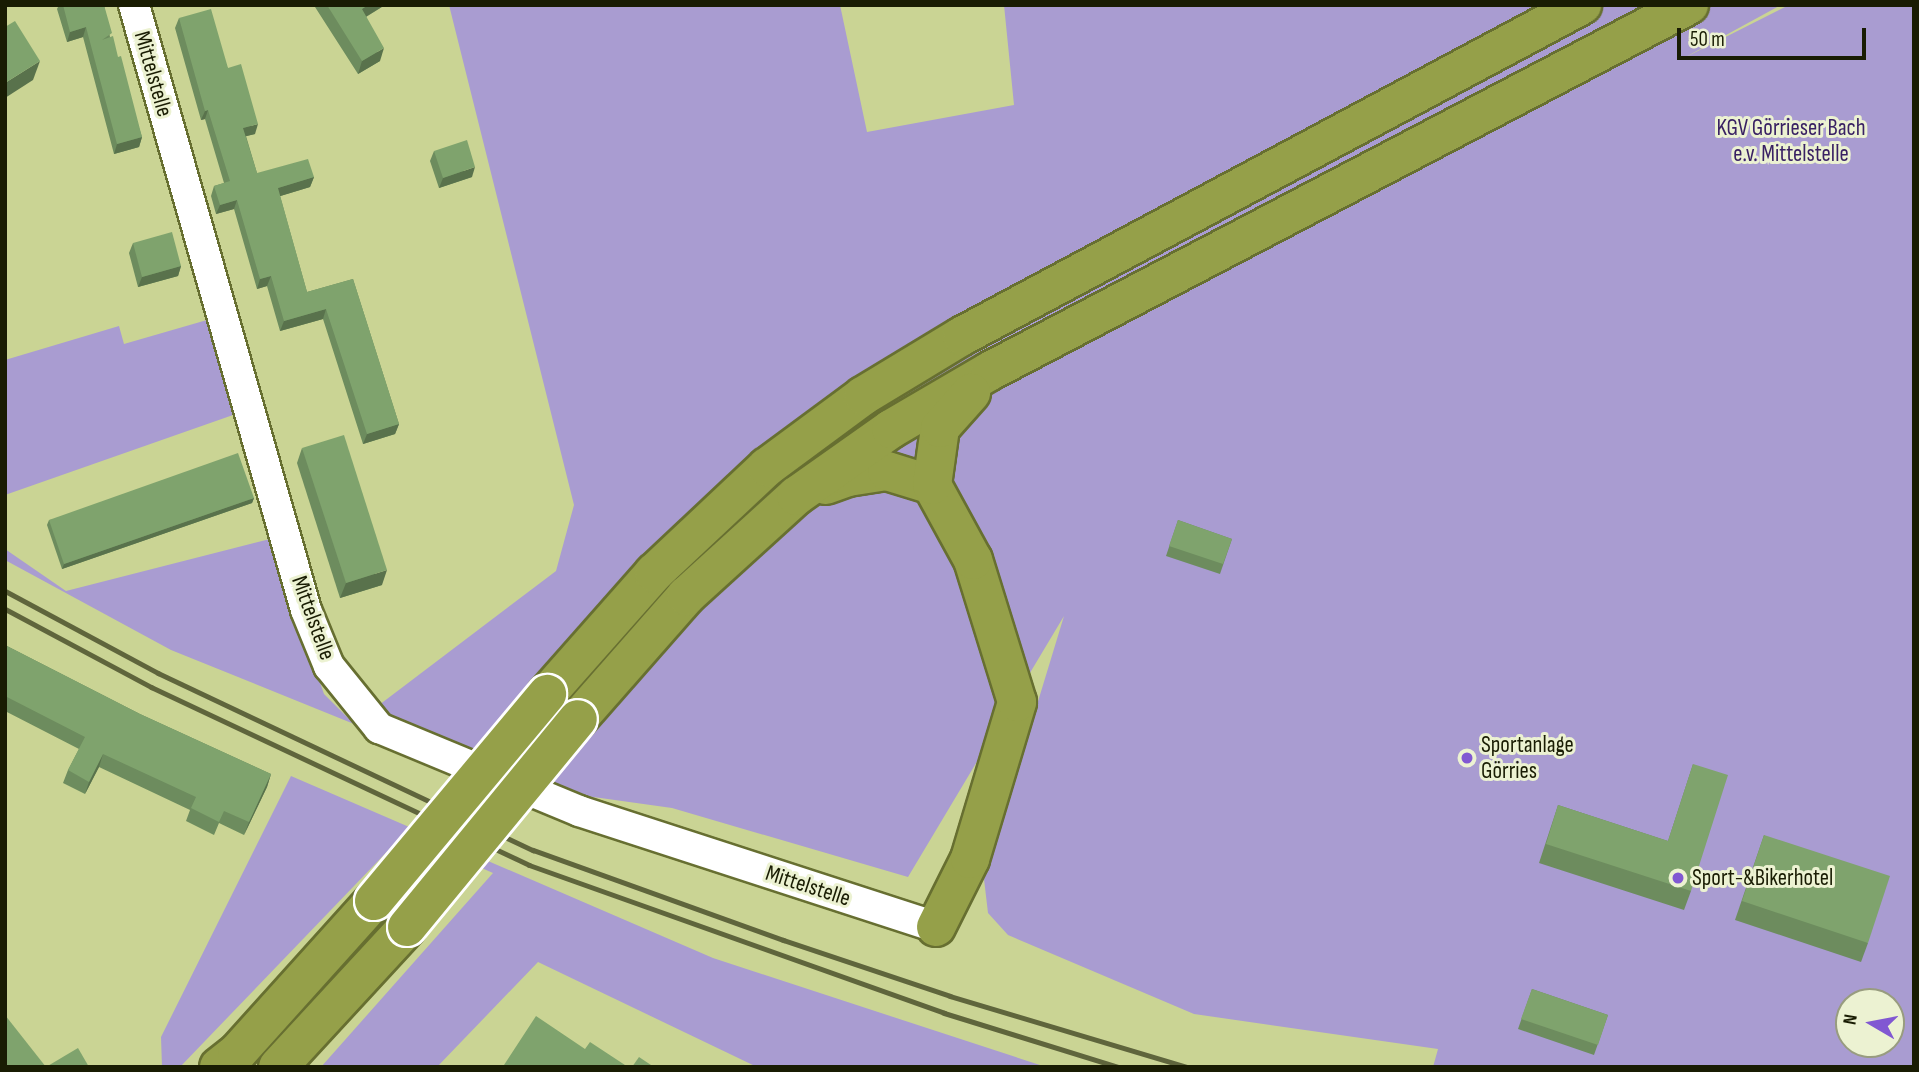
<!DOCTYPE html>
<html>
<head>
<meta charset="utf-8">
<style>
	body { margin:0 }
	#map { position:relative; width:1919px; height:1072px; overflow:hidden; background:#cad494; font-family:"Sofia Sans Condensed",sans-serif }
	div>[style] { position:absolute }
	.green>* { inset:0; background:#a99cd1 }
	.roads { filter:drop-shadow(2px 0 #676f31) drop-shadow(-2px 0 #676f31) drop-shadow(0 2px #676f31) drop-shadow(0 -2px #676f31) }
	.street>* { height:30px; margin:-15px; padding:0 15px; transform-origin:15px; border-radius:15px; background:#fff }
	.highway>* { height:38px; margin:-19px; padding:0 19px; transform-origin:19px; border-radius:19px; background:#95a049 }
	.rail>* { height:5px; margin:-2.5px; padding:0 2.5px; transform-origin:2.5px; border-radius:2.5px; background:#5f653c }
	.bridges { filter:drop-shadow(2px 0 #fff) drop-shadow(-2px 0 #fff) drop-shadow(0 2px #fff) drop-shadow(0 -2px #fff) }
	.highway-bridge>* { height:38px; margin:-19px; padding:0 19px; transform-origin:19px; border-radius:19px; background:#95a049 }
	.wall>* { inset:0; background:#6d8c5e }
	.shaded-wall>* { inset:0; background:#59724c }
	.building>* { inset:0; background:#7fa36d }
	.dots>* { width:19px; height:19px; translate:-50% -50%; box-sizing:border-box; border:4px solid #ecf2d2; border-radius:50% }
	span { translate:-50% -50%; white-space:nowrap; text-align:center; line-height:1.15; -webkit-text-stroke:6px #ecf2d2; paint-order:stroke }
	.street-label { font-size:23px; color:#191c03 }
	.park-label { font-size:23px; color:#392163 }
	.poi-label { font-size:23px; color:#191c03 }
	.left { translate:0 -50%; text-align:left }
	.frame { position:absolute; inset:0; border:7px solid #191c03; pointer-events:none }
	.north { position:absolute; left:1835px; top:988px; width:70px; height:70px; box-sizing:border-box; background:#ecf2d2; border:2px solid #989c7f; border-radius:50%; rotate:280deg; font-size:19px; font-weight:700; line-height:28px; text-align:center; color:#191c03 }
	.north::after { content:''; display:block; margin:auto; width:24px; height:32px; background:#8158d2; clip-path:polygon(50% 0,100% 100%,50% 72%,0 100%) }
	.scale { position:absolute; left:1677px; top:28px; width:189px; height:32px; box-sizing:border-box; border:4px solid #191c03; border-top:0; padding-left:9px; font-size:21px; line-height:24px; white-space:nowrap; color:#191c03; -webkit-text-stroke:5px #ecf2d2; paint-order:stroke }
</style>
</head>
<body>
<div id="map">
	<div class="green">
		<div style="clip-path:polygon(evenodd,449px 5px,840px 5px,867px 132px,1014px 105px,1004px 5px,1781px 5px,1682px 59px,1789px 5px,1914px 5px,1914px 1067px,1433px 1067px,1438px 1049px,1194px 1014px,1008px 935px,988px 913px,984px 879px,1064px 616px,908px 877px,672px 808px,572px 794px,548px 786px,594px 732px,535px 685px,464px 759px,354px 724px,171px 650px,5px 560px,5px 549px,66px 591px,270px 539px,324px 694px,354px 724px,556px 571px,574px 505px,449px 5px,1849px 1002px,1891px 1002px,1891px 1044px,1849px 1044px,1849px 1002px)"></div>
		<div style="clip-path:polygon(207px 320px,233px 415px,5px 495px,5px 360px,119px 326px,124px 344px)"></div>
		<div style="clip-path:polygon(291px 776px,713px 958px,1046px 1067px,757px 1067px,538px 962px,437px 1067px,321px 1067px,493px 873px,404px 834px,180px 1067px,162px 1067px,161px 1037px)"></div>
	</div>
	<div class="roads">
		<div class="street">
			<div style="left:134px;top:5px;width:629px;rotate:74.13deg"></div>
			<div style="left:306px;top:610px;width:61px;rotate:67.7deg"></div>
			<div style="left:329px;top:666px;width:80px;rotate:51.1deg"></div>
			<div style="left:379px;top:728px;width:217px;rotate:22.5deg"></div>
			<div style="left:579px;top:811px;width:375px;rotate:18deg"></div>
		</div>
		<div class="highway">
			<div style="left:826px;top:485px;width:23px;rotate:-20deg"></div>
			<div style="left:848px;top:477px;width:39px;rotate:-9deg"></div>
			<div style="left:887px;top:471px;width:47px;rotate:17.3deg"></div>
			<div style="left:547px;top:694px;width:162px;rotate:-48.5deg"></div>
			<div style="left:654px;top:573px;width:155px;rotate:-43.2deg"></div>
			<div style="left:767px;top:467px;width:119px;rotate:-36.5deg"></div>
			<div style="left:863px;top:396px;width:116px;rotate:-31.2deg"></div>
			<div style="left:962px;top:336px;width:703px;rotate:-28.1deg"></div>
			<div style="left:578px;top:719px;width:164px;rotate:-48.7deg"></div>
			<div style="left:686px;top:596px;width:149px;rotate:-42.3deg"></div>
			<div style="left:796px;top:496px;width:116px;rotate:-35.2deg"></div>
			<div style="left:891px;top:429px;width:115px;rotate:-30.4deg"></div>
			<div style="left:990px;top:371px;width:789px;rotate:-27.64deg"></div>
			<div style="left:936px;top:927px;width:76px;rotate:-63.4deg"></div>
			<div style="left:970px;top:859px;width:164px;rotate:-73.3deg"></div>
			<div style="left:1017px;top:702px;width:149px;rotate:-107.2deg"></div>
			<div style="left:973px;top:560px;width:85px;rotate:-118.7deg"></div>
			<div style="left:932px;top:485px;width:58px;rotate:-82deg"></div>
			<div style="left:940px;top:428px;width:47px;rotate:-48.5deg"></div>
			<div style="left:219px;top:1067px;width:23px;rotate:-38deg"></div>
			<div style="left:237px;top:1053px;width:205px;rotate:-48deg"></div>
			<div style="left:278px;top:1067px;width:190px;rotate:-47.3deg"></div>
		</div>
	</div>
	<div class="rail">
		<div style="left:5px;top:591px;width:174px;rotate:28.2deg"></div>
		<div style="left:158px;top:673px;width:415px;rotate:25.3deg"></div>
		<div style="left:533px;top:850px;width:266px;rotate:19.8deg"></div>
		<div style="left:783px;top:940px;width:176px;rotate:18.5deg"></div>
		<div style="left:950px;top:996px;width:247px;rotate:16.7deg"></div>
		<div style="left:5px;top:609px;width:166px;rotate:28.1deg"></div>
		<div style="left:151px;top:687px;width:418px;rotate:25.2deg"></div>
		<div style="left:529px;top:865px;width:441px;rotate:19.6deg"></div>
		<div style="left:944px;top:1013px;width:182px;rotate:17.2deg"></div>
	</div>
	<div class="bridges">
		<div class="highway-bridge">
			<div style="left:374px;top:901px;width:270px;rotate:-50.1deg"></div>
			<div style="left:407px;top:927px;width:269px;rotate:-50.6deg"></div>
		</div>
	</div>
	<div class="wall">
		<div style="clip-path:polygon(59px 5px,104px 5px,110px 37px,142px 137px,139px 147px,114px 154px,83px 37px,67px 42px,57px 9px)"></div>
		<div style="clip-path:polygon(315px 5px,385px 5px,366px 17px,380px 61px,358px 74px,315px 7px)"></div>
		<div style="clip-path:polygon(179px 18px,228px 68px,255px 134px,246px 136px,257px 173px,314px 177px,310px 187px,280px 196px,307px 292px,353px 279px,399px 424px,395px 434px,363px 444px,323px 319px,280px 331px,267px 286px,257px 289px,234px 209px,216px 214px,211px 196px,214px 186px,224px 183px,205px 119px,201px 120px,175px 28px)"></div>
		<div style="clip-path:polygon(434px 151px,472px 177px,439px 188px,430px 161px)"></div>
		<div style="clip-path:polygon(133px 243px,181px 266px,178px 276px,138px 287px,129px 253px)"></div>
		<div style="clip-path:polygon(302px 448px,382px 585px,340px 598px,297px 463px)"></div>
		<div style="clip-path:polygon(254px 498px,252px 503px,62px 569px,47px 525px,49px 520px)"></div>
		<div style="clip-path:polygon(1178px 520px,1232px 539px,1220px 574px,1166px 556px)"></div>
		<div style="clip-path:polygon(5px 645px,140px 714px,271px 774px,267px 787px,244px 835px,219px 823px,214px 835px,186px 821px,190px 810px,99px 767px,85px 794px,63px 783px,68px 770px,79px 749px,5px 711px)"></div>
		<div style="clip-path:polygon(1693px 764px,1691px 891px,1684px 910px,1539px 863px,1558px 805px,1668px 841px)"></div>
		<div style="clip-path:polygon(1764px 835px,1868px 943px,1861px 962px,1735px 920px)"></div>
		<div style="clip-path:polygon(1532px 989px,1608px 1015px,1594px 1055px,1518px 1029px)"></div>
	</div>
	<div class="shaded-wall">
		<div style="clip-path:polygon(368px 5px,385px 5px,357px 22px,362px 9px)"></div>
		<div style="clip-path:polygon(86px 27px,83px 37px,67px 42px,70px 32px)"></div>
		<div style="clip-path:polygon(384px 48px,380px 61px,358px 74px,362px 61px)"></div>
		<div style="clip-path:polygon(40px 61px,33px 80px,5px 98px,5px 83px)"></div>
		<div style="clip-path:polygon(208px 110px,205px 119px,201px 120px,205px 111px)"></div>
		<div style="clip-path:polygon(258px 124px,255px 134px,239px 138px,243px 128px)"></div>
		<div style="clip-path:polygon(142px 137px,139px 147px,114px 154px,117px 144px)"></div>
		<div style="clip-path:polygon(475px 167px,472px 177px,439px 188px,443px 178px)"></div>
		<div style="clip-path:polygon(314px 177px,310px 187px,274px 198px,278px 188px)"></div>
		<div style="clip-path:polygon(237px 200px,234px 209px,216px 214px,220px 205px)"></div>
		<div style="clip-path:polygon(181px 266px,178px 276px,138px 287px,142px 277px)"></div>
		<div style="clip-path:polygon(271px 276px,267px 286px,257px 289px,260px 279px)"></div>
		<div style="clip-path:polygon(326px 309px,323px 319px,280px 331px,284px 321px)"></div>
		<div style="clip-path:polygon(399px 424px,395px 434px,363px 444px,367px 434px)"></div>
		<div style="clip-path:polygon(254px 498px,252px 503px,62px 569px,64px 564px)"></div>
		<div style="clip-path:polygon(387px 570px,382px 585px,340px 598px,346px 583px)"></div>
		<div style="clip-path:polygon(103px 754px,99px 767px,85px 794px,89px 782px)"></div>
		<div style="clip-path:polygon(271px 774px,267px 787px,244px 835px,249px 822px)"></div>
	</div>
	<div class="building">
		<div style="clip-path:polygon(63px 5px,104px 5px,112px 33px,102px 40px,113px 36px,118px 57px,121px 56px,142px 137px,117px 144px,86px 27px,70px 32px)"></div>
		<div style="clip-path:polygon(327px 5px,368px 5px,362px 9px,384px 48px,362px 61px)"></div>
		<div style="clip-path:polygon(211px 9px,228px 68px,241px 64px,258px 124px,243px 128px,257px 173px,308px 159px,314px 177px,278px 188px,307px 292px,353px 279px,399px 424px,367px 434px,326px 309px,284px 321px,271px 276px,260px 279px,237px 200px,220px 205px,214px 186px,230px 181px,208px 110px,205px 111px,179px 18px)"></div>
		<div style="clip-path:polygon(15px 21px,40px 61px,5px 83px,5px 27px)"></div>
		<div style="clip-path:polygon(467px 140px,475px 167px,443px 178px,434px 151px)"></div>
		<div style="clip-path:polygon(172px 232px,181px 266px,142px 277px,133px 243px)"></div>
		<div style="clip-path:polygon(344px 435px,387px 570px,346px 583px,302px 448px)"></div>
		<div style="clip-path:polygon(238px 453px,254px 498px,64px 564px,49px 520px)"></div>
		<div style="clip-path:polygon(1178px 520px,1232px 539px,1223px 564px,1169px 546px)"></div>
		<div style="clip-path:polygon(5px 645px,140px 714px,271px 774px,249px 822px,224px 811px,219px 822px,191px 808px,196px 797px,103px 754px,89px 782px,68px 770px,85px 737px,5px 696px)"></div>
		<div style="clip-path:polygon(1693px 764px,1728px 775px,1691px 891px,1546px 844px,1558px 805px,1668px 841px)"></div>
		<div style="clip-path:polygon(1764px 835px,1890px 876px,1868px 943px,1742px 901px)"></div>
		<div style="clip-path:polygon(1532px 989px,1608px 1015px,1598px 1045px,1521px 1019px)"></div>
		<div style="clip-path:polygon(5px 1015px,46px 1067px,5px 1067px)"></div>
		<div style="clip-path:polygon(536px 1016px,585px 1049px,590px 1042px,628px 1067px,507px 1067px,504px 1065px)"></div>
		<div style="clip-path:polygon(78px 1048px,89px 1067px,46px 1067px)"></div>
		<div style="clip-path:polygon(639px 1057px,654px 1067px,632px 1067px)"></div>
	</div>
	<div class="dots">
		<div style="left:1467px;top:758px;background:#8158d2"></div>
		<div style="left:1678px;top:878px;background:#8158d2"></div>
	</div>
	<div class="street-label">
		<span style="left:153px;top:74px;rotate:74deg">Mittelstelle</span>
		<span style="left:313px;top:618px;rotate:70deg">Mittelstelle</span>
		<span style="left:808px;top:886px;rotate:18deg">Mittelstelle</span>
	</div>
	<div class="park-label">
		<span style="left:1791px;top:141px">KGV Görrieser Bach<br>e.v. Mittelstelle</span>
	</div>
	<div class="poi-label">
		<span class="left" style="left:1481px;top:758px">Sportanlage<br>Görries</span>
		<span class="left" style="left:1692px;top:878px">Sport-&amp;Bikerhotel</span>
	</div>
	<div class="frame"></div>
	<div class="north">N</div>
	<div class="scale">50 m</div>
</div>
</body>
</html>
